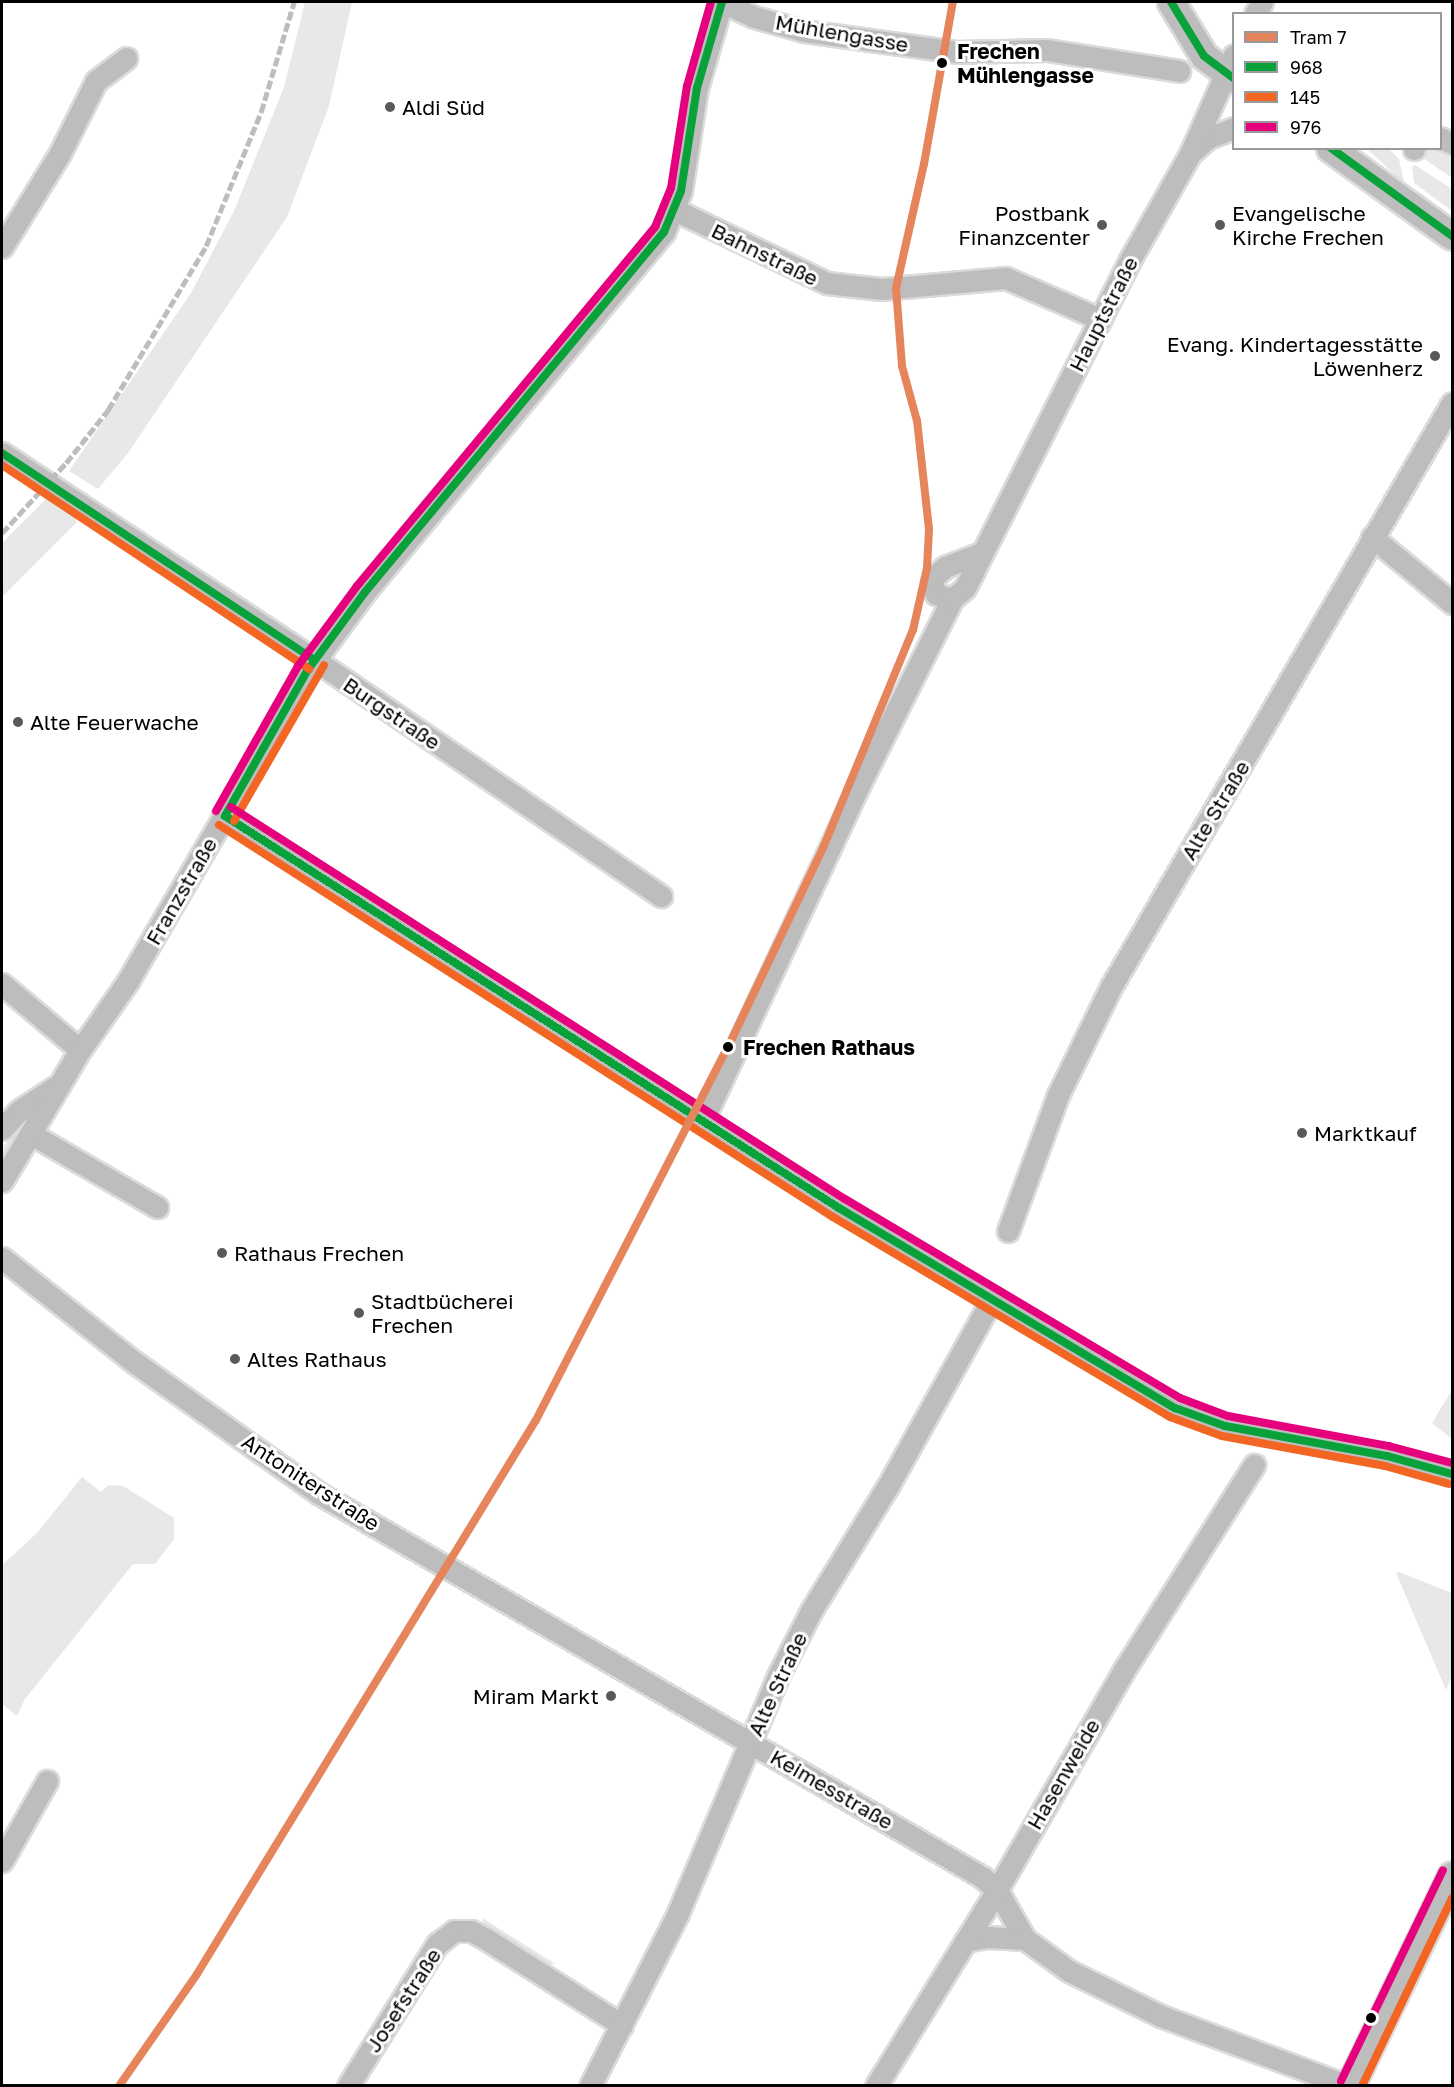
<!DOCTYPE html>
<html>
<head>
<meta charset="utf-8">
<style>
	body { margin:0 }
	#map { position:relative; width:1454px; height:2087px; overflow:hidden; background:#fff; font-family:"Golos Text",sans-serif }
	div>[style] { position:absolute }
	.green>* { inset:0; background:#e8e8e8 }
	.roads { filter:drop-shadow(2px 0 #dbdbdb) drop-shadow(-2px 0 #dbdbdb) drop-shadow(0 2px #dbdbdb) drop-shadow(0 -2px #dbdbdb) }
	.minor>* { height:21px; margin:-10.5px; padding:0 10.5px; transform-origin:10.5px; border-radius:10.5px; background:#bdbdbd }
	.major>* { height:27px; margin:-13.5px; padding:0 13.5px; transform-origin:13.5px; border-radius:13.5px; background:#bdbdbd }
	.rail>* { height:4.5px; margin-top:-2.25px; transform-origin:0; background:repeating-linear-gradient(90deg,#bdbdbd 0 9px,transparent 0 12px) }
	.bus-1>* { height:8px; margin:-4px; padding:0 4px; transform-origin:4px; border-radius:4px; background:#09a13a }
	.bus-2>* { height:8px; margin:-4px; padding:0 4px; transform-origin:4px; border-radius:4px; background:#f26522 }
	.bus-3>* { height:8px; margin:-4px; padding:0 4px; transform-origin:4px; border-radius:4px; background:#e5007d }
	.tram-1>* { height:8px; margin:-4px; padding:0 4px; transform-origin:4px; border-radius:4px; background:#e6855c }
	.dots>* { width:16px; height:16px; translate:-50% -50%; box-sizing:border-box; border:3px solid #fff; border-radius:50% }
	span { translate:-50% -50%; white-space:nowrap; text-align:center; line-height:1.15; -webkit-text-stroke:6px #fff; paint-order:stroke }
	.street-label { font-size:21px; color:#000 }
	.stop-label { font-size:21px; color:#000; font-weight:700 }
	.left { translate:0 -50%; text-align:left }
	.poi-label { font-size:21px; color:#000 }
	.right { translate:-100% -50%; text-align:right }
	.frame { position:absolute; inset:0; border:3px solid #000; pointer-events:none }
	.legend { position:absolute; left:1232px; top:12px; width:210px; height:138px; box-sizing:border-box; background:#fff; border:2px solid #999; margin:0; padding:8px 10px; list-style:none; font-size:18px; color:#000 }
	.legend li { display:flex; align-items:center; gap:12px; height:30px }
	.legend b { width:30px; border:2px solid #999 }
</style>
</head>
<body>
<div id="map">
	<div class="green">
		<div style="clip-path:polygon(305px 2px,352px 2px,329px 106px,287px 217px,128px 453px,98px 489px,69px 471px,191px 293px,234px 211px,284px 87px)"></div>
		<div style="clip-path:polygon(1367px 149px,1389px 149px,1399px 159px,1404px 183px)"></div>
		<div style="clip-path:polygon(1440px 149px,1452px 157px,1452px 178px,1420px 156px,1426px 150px)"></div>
		<div style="clip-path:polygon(1415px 165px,1452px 189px,1452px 211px,1414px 183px,1412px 167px)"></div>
		<div style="clip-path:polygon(47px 498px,76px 518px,76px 523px,2px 597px,2px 543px)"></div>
		<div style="clip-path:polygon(30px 1113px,2px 1168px,2px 1148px)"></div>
		<div style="clip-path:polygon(1452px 1390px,1452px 1439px,1432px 1423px)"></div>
		<div style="clip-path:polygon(82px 1477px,101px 1492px,109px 1485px,123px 1486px,174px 1518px,174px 1539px,155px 1564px,133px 1564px,25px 1699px,17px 1716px,2px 1704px,2px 1565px,37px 1533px)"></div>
		<div style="clip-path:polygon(1399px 1572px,1452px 1593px,1452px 1676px,1446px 1690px,1396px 1573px)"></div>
		<div style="clip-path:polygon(482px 1918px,556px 1964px,534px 1966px,485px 1934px)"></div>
	</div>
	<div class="roads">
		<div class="minor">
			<div style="left:1255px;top:14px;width:14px;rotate:-60deg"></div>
			<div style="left:1440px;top:138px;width:13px;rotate:23deg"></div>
			<div style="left:1414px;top:149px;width:1px;rotate:-90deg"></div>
			<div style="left:1193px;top:151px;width:20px;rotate:-41deg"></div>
			<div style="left:1208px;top:138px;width:28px;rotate:-21deg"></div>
			<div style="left:675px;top:210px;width:169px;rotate:25.7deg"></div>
			<div style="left:827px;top:283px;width:55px;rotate:6.2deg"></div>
			<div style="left:882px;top:289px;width:124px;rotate:-5.1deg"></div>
			<div style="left:1006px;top:278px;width:103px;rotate:23.6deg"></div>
			<div style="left:2px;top:247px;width:110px;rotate:-58.3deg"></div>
			<div style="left:60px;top:153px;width:80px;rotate:-63.4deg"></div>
			<div style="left:96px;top:81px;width:38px;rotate:-37deg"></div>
			<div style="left:2px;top:453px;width:375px;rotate:33.5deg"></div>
			<div style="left:315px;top:660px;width:419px;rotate:34.3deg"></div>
			<div style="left:1372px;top:537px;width:104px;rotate:39.5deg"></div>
			<div style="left:952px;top:599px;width:17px;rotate:-163deg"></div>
			<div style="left:936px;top:594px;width:12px;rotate:-110deg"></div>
			<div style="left:932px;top:583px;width:8px;rotate:-67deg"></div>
			<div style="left:935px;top:576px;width:13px;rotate:-42deg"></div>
			<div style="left:945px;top:567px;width:36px;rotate:-21deg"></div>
			<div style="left:225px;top:816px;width:728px;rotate:32.56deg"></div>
			<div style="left:839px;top:1208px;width:391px;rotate:30.8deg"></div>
			<div style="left:1175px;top:1408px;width:53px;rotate:19.8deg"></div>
			<div style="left:1225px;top:1426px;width:165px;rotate:10.5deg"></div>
			<div style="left:1387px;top:1456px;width:67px;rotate:15.5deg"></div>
			<div style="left:2px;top:984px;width:102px;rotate:40.2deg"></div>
			<div style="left:703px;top:1120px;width:372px;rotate:-65deg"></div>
			<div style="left:860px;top:783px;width:206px;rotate:-63.4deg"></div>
			<div style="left:952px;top:599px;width:17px;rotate:-40deg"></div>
			<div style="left:965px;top:588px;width:20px;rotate:-63deg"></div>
			<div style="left:974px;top:570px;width:349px;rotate:-63.3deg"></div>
			<div style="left:1131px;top:258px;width:120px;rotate:-60.4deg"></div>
			<div style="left:1190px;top:154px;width:108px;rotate:-66deg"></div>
			<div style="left:2px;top:1129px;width:26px;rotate:-47deg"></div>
			<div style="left:20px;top:1110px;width:42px;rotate:-33.3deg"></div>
			<div style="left:31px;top:1134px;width:146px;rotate:30.1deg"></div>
			<div style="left:2px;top:1181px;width:152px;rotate:-59.2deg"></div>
			<div style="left:80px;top:1050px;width:84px;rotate:-55.2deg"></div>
			<div style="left:128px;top:981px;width:371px;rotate:-59.8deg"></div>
			<div style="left:315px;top:660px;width:84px;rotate:-53.7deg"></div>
			<div style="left:365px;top:592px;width:468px;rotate:-50.3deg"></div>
			<div style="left:664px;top:232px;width:44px;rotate:-67.5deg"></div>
			<div style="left:681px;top:191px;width:104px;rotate:-81.2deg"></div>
			<div style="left:697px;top:88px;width:90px;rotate:-73.8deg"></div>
			<div style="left:722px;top:2px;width:35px;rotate:25deg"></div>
			<div style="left:754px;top:17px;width:52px;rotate:15.6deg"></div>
			<div style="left:804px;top:31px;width:154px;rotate:7.8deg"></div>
			<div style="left:957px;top:52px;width:90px;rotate:-1.3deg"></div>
			<div style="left:1047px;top:50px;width:134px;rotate:9deg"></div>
			<div style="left:1008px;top:1231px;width:145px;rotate:-69.8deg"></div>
			<div style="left:1058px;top:1095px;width:120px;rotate:-63.9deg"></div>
			<div style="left:1111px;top:987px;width:676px;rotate:-59.72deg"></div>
			<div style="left:2px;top:1258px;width:168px;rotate:38.2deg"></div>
			<div style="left:134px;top:1362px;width:228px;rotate:35.4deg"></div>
			<div style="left:320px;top:1494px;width:765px;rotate:30.05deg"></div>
			<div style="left:982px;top:1877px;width:20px;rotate:41deg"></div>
			<div style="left:997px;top:1890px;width:56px;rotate:60.3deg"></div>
			<div style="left:1025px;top:1939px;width:54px;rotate:36deg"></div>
			<div style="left:1069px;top:1971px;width:102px;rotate:26.1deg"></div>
			<div style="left:1161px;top:2016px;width:200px;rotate:20.5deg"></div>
			<div style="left:2px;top:1861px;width:92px;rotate:-60.6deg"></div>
			<div style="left:965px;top:1941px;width:23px;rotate:-10deg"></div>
			<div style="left:988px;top:1937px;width:37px;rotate:3deg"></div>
			<div style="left:348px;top:2086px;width:168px;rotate:-57.9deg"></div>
			<div style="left:437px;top:1944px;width:21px;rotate:-37deg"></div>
			<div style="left:454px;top:1931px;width:17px"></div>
			<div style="left:471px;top:1931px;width:17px;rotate:28deg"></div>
			<div style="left:486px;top:1939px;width:161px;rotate:32.3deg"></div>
			<div style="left:590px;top:2086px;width:194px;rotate:-63deg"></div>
			<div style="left:678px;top:1913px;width:257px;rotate:-67.1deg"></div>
			<div style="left:778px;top:1676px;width:73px;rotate:-63.1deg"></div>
			<div style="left:811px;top:1611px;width:147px;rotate:-58.4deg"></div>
			<div style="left:888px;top:1486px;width:216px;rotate:-60.9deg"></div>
			<div style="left:876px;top:2086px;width:230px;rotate:-58.3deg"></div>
			<div style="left:997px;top:1890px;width:254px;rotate:-60deg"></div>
			<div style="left:1124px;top:1670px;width:243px;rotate:-57.6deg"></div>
		</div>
		<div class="major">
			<div style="left:1171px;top:2px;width:63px;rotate:58.6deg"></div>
			<div style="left:1204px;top:56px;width:38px;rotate:37deg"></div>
			<div style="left:1330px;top:148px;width:150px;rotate:35.8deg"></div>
			<div style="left:1350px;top:2086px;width:234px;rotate:-64.2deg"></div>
		</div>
	</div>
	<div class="rail">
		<div style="left:2px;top:533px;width:95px;rotate:-47.6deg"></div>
		<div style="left:66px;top:463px;width:68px;rotate:-51.6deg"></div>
		<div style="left:108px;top:410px;width:191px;rotate:-59.1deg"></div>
		<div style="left:206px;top:246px;width:145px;rotate:-67.7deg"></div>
		<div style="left:261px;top:112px;width:115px;rotate:-73.3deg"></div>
	</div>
	<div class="bus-1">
		<div style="left:1171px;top:2px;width:63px;rotate:58.6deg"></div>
		<div style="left:1204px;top:56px;width:38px;rotate:37deg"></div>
		<div style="left:1331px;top:148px;width:150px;rotate:36deg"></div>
		<div style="left:2px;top:453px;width:375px;rotate:33.5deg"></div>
		<div style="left:225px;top:816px;width:728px;rotate:32.56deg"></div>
		<div style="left:839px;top:1208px;width:391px;rotate:30.8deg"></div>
		<div style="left:1175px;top:1408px;width:53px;rotate:19.8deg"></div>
		<div style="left:1225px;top:1426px;width:165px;rotate:10.5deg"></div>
		<div style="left:1387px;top:1456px;width:67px;rotate:15.5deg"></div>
		<div style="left:225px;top:816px;width:167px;rotate:-60.5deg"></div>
		<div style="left:307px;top:671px;width:98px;rotate:-53.7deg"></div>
		<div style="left:365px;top:592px;width:468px;rotate:-50.3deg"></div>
		<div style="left:664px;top:232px;width:44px;rotate:-67.5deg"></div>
		<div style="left:681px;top:191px;width:104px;rotate:-81.2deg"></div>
		<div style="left:697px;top:88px;width:90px;rotate:-73.8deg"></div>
	</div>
	<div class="bus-2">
		<div style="left:2px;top:465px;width:369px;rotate:33.6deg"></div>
		<div style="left:234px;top:821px;width:180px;rotate:-60deg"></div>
		<div style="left:219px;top:825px;width:728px;rotate:32.56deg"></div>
		<div style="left:833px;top:1217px;width:392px;rotate:30.7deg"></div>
		<div style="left:1170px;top:1417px;width:55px;rotate:20.1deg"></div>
		<div style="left:1222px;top:1436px;width:166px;rotate:10.4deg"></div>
		<div style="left:1385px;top:1466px;width:66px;rotate:15.7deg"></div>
		<div style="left:1362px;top:2086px;width:208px;rotate:-64.4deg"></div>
	</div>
	<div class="bus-3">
		<div style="left:231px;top:807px;width:728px;rotate:32.56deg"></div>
		<div style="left:845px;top:1199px;width:390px;rotate:30.7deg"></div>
		<div style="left:1180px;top:1398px;width:51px;rotate:20.6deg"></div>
		<div style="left:1228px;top:1416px;width:164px;rotate:10.6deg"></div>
		<div style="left:1389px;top:1446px;width:65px;rotate:15.1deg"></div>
		<div style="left:216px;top:811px;width:167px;rotate:-60.5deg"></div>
		<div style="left:298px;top:666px;width:99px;rotate:-53.6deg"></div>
		<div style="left:357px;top:586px;width:467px;rotate:-50.3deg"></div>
		<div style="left:655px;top:227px;width:42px;rotate:-67.7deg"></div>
		<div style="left:671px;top:188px;width:103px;rotate:-81.1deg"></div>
		<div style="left:687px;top:86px;width:87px;rotate:-74.1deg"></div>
		<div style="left:1341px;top:2081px;width:234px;rotate:-64.2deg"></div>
	</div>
	<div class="tram-1">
		<div style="left:119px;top:2086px;width:136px;rotate:-55.1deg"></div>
		<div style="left:197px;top:1974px;width:649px;rotate:-58.54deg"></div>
		<div style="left:536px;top:1420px;width:420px;rotate:-62.8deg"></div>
		<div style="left:728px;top:1047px;width:221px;rotate:-64.5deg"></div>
		<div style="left:823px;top:848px;width:236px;rotate:-67.6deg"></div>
		<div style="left:913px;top:630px;width:64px;rotate:-77.3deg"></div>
		<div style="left:927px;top:568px;width:39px;rotate:-87deg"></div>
		<div style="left:929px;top:529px;width:109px;rotate:-96.3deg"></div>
		<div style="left:917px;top:421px;width:57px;rotate:-105.3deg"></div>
		<div style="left:902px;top:366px;width:78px;rotate:-94.4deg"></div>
		<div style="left:896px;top:288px;width:127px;rotate:-77.3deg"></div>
		<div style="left:924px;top:164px;width:165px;rotate:-79.9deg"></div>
	</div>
	<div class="dots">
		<div style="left:942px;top:63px;background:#000"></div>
		<div style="left:390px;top:107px;background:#595959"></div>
		<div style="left:1102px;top:225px;background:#595959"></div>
		<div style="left:1220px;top:225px;background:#595959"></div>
		<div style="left:1435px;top:356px;background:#595959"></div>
		<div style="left:18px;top:722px;background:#595959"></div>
		<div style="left:728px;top:1047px;background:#000"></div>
		<div style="left:1302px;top:1133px;background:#595959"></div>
		<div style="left:222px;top:1253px;background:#595959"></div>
		<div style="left:359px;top:1313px;background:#595959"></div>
		<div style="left:235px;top:1359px;background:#595959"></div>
		<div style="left:611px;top:1696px;background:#595959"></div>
		<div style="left:1371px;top:2018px;background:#000"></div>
	</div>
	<div class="street-label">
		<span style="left:842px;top:33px;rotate:10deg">Mühlengasse</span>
		<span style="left:765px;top:254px;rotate:26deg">Bahnstraße</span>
		<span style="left:1103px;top:314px;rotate:-63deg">Hauptstraße</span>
		<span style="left:392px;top:713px;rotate:34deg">Burgstraße</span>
		<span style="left:1215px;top:810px;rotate:-59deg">Alte Straße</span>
		<span style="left:181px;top:891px;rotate:-60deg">Franzstraße</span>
		<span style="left:311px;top:1482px;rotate:33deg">Antoniterstraße</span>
		<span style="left:777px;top:1684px;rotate:-65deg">Alte Straße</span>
		<span style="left:1063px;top:1774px;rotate:-60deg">Hasenweide</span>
		<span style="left:832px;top:1789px;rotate:30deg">Keimesstraße</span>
		<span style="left:403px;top:2000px;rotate:-57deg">Josefstraße</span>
	</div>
	<div class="stop-label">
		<span class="left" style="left:957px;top:63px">Frechen<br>Mühlengasse</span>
		<span class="left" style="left:743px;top:1047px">Frechen Rathaus</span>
	</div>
	<div class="poi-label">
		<span class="left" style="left:402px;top:107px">Aldi Süd</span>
		<span class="right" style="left:1090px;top:225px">Postbank<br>Finanzcenter</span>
		<span class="left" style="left:1232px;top:225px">Evangelische<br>Kirche Frechen</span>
		<span class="right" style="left:1423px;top:356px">Evang. Kindertagesstätte<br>Löwenherz</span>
		<span class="left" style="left:30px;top:722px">Alte Feuerwache</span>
		<span class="left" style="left:1314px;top:1133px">Marktkauf</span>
		<span class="left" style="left:234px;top:1253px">Rathaus Frechen</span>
		<span class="left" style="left:371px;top:1313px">Stadtbücherei<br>Frechen</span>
		<span class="left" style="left:247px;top:1359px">Altes Rathaus</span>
		<span class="right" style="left:599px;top:1696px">Miram Markt</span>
	</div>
	<div class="frame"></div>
	<ul class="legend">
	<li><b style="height:8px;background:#e6855c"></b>Tram 7</li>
	<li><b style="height:8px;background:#09a13a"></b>968</li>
	<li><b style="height:8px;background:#f26522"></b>145</li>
	<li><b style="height:8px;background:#e5007d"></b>976</li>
	</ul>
</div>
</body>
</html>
